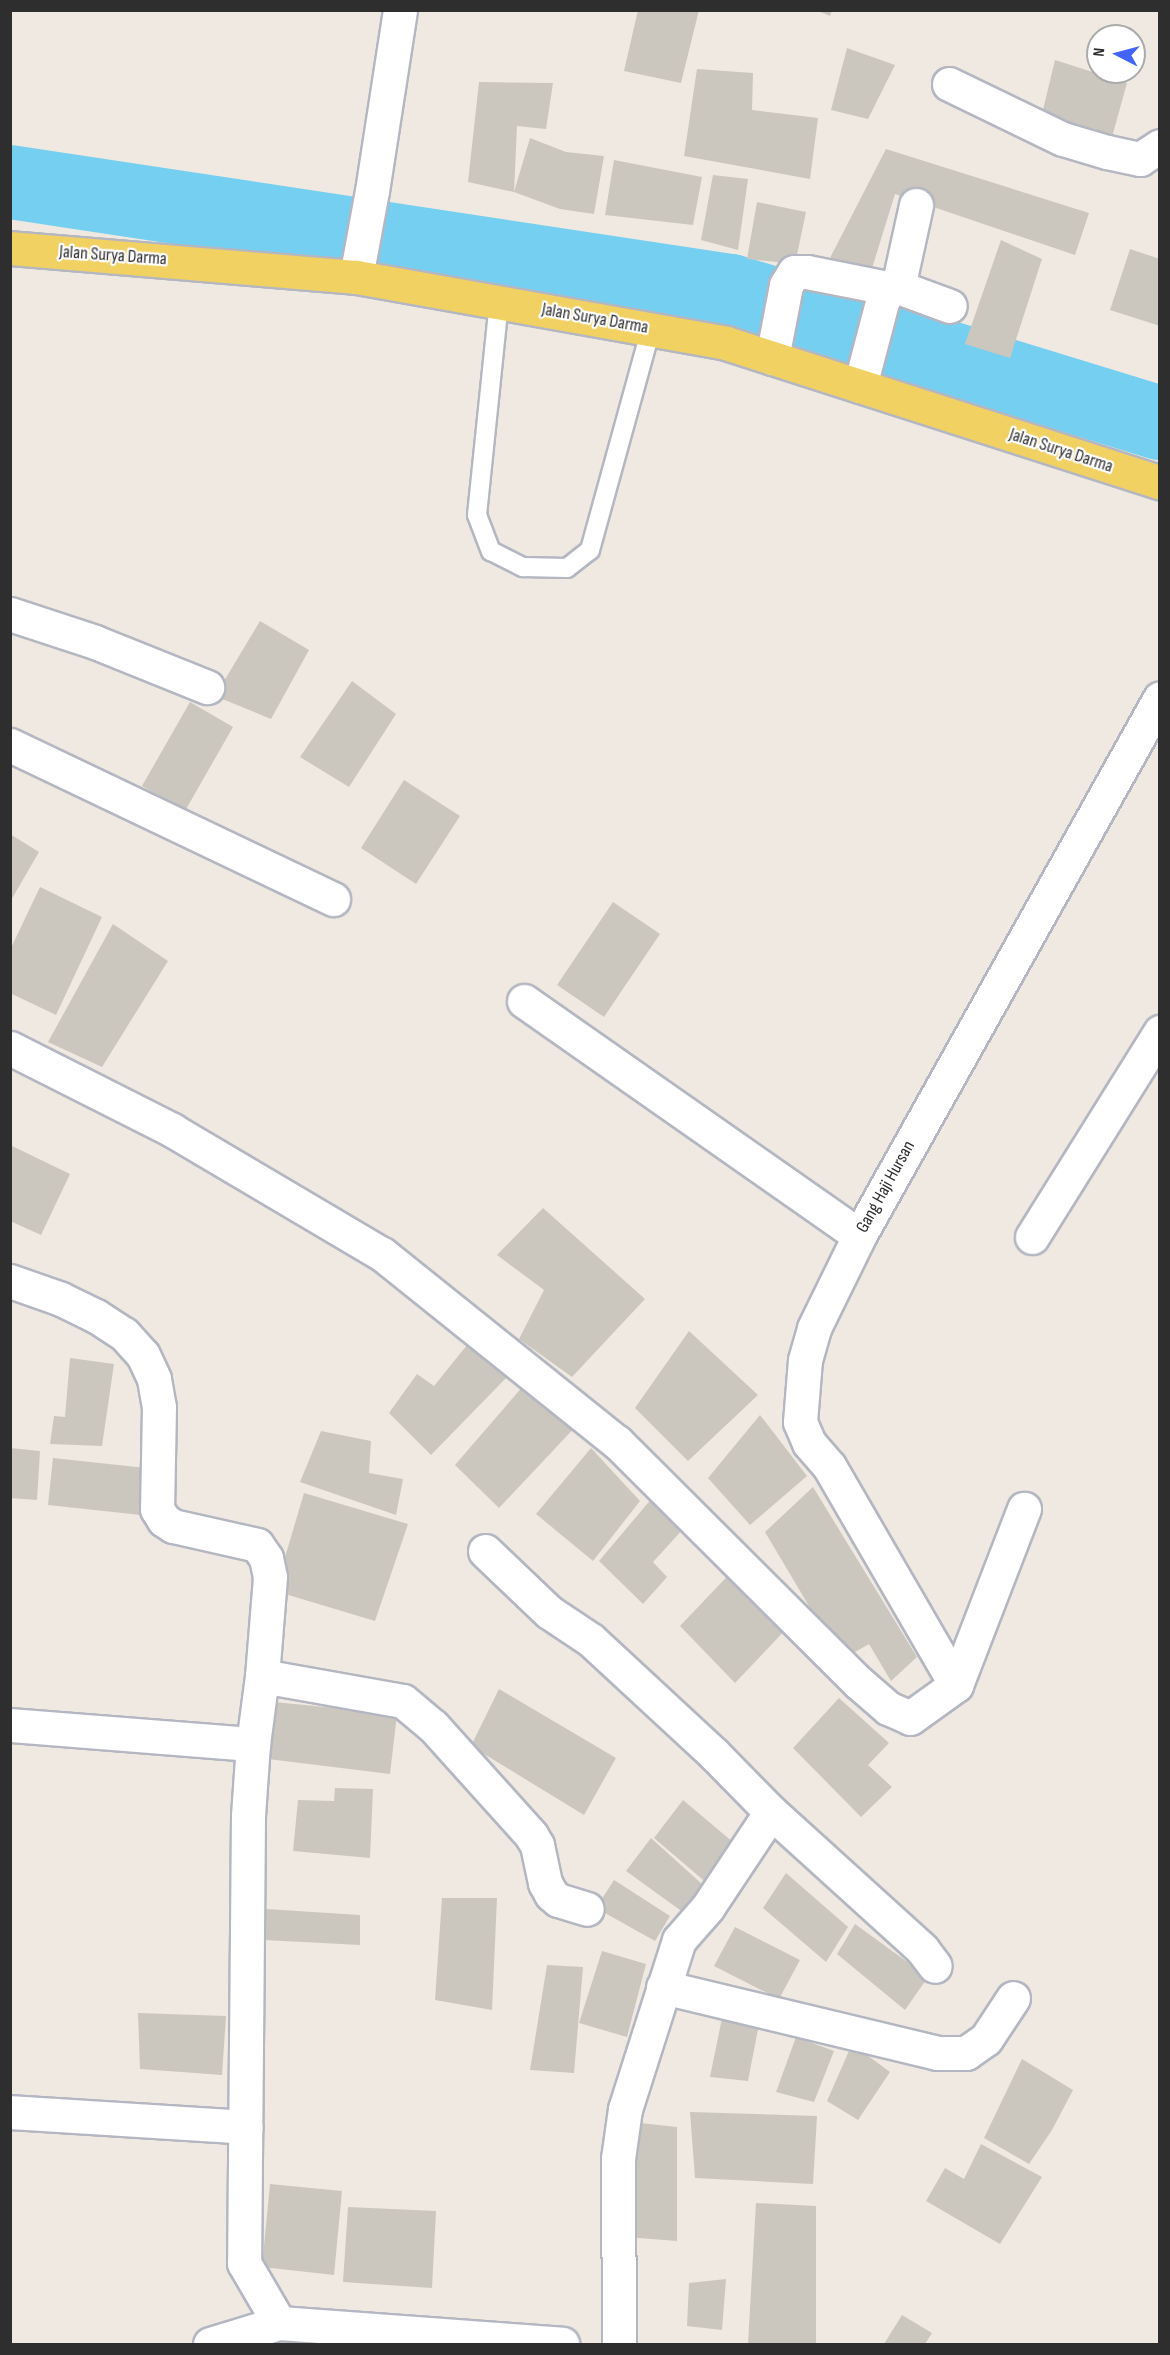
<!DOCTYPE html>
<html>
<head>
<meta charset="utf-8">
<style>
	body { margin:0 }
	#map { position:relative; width:1170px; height:2355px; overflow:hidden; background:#efe9e1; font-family:"Sofia Sans Condensed",sans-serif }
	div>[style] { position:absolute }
	.river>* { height:74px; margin:-37px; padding:0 37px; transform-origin:37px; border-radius:37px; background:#75cff0 }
	.building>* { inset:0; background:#cbc7bf }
	.roads { filter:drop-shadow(2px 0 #b4b7c1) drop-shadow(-2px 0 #b4b7c1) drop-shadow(0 2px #b4b7c1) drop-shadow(0 -2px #b4b7c1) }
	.lane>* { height:18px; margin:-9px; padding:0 9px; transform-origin:9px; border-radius:9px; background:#fff }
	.street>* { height:33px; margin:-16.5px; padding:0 16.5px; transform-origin:16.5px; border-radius:16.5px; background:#fff }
	.primary>* { height:33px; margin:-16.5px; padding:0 16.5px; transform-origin:16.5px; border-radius:16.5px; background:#f2d163 }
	span { translate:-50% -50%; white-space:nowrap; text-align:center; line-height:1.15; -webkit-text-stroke:4.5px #fff; paint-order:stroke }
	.street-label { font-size:18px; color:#2e2e2e }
	.frame { position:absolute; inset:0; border:12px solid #2e2e2e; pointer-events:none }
	.north { position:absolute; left:1086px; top:24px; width:60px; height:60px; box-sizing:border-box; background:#fff; border:2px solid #ababab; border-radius:50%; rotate:276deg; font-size:16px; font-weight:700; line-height:24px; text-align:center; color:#2e2e2e }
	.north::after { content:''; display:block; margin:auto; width:21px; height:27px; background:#4264fb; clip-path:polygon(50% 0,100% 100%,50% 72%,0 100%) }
</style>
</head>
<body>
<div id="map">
	<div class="river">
		<div style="left:10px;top:182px;width:729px;rotate:8.6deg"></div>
		<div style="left:731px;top:291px;width:449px;rotate:17.1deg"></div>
	</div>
	<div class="building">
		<div style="clip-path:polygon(638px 10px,699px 10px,681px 83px,624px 71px)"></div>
		<div style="clip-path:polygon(816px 10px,832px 10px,830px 16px)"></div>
		<div style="clip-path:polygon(847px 48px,895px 65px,868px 119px,831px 110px)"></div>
		<div style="clip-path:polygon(1055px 60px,1127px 83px,1112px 137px,1042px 114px)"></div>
		<div style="clip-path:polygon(697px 69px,753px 73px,752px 110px,818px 118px,810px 179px,684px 156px)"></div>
		<div style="clip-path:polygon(479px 82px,553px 83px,546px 129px,517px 126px,514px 192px,530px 138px,566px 152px,604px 156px,594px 214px,560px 209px,514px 192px,468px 182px)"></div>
		<div style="clip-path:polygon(886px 149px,1089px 213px,1075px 255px,895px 194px,869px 278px,829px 269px,831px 256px)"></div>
		<div style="clip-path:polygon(614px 160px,702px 177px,693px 225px,605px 215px)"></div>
		<div style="clip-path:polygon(713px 175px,748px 179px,738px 250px,701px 240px)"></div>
		<div style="clip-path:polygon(757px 202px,806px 212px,795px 264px,747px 259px)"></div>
		<div style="clip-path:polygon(1001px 240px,1042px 259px,1010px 358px,965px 344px)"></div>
		<div style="clip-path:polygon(1130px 249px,1160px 259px,1160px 326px,1110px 310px)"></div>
		<div style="clip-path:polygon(260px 621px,309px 650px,271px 719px,215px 696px)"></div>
		<div style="clip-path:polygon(352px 681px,396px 714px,349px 787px,300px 757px)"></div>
		<div style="clip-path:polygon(190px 702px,233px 727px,185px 811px,142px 786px)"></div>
		<div style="clip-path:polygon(404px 780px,460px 816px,416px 884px,361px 848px)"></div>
		<div style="clip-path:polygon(10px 834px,39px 852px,10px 902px)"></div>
		<div style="clip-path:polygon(40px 887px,102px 917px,56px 1015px,10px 993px,10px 950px)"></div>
		<div style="clip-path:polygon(613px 902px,660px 934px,604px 1017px,557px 985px)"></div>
		<div style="clip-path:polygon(113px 924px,168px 961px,102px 1067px,48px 1042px)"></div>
		<div style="clip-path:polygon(10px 1145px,70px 1174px,41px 1235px,10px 1221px)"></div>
		<div style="clip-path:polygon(543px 1208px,645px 1299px,572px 1377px,519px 1339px,544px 1290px,497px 1255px)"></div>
		<div style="clip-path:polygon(689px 1331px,758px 1395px,688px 1461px,635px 1408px)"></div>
		<div style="clip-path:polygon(471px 1340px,507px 1377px,431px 1455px,389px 1413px,417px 1374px,434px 1386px)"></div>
		<div style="clip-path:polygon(70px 1358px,114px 1364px,102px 1446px,50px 1444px,54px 1416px,65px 1417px)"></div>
		<div style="clip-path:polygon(530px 1378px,579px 1423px,499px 1508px,455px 1465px)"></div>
		<div style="clip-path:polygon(760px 1415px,807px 1476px,750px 1525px,708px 1478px)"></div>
		<div style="clip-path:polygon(321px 1431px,371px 1441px,369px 1473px,403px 1479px,396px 1515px,300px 1482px)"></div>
		<div style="clip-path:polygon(10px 1448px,40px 1451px,37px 1500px,10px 1498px)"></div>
		<div style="clip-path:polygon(591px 1448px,640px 1501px,593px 1561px,536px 1514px)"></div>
		<div style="clip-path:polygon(53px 1458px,146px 1468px,141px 1515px,48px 1505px)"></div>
		<div style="clip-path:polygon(813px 1487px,917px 1657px,891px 1681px,869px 1644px,841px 1660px,765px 1532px)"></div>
		<div style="clip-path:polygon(658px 1491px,684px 1528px,653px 1562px,667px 1577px,643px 1604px,599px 1561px)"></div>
		<div style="clip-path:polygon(304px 1493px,408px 1524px,375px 1621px,275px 1591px)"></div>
		<div style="clip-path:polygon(738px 1565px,791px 1624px,735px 1683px,680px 1626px)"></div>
		<div style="clip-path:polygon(499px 1689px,616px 1758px,584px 1815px,471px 1746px)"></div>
		<div style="clip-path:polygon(839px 1698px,889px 1743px,868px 1765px,892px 1787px,861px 1817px,793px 1748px)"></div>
		<div style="clip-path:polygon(274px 1702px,397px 1714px,390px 1774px,268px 1759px)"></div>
		<div style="clip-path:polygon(335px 1788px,373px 1789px,370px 1858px,293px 1851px,298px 1800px,334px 1801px)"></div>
		<div style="clip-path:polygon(683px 1800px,740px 1848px,709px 1885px,654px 1838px)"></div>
		<div style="clip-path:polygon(651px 1838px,713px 1894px,691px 1918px,626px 1871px)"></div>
		<div style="clip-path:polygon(786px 1873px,848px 1927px,826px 1962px,763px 1908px)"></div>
		<div style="clip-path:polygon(614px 1880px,670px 1916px,655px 1941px,596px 1908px)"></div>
		<div style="clip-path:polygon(442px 1898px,497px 1898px,492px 2010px,435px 2000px)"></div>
		<div style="clip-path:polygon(266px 1909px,360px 1915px,360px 1945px,264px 1940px)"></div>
		<div style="clip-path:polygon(855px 1924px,928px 1977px,905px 2010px,837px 1954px)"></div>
		<div style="clip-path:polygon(735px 1927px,800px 1960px,779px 1999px,714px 1966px)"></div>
		<div style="clip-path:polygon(602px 1951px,646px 1964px,627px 2037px,579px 2023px)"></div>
		<div style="clip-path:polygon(547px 1965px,583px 1967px,574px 2073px,530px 2070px)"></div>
		<div style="clip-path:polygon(138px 2013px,226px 2016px,222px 2075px,140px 2069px)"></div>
		<div style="clip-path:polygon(722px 2018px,759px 2024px,748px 2081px,710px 2077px)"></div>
		<div style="clip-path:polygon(796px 2037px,834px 2051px,814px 2102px,776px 2092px)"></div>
		<div style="clip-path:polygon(852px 2044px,890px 2072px,858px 2120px,827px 2101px)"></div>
		<div style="clip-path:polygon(1022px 2059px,1073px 2090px,1052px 2130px,1029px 2164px,984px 2138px)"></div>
		<div style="clip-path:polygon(690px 2112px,817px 2116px,813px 2184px,695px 2178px)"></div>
		<div style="clip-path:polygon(631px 2122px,677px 2127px,677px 2241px,626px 2237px)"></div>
		<div style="clip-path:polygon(981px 2144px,1042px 2177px,1000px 2244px,926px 2201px,945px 2168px,964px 2179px)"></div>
		<div style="clip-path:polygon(270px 2184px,342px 2191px,334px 2275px,262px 2267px)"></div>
		<div style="clip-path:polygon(756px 2203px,816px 2206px,816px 2344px,748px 2344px)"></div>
		<div style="clip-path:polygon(348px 2207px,436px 2211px,432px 2288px,343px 2282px)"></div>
		<div style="clip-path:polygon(726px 2279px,722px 2330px,687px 2326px,689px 2283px)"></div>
		<div style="clip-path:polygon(902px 2315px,932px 2333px,925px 2344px,884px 2344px)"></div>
	</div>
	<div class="roads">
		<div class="lane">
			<div style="left:499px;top:302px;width:214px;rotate:95.9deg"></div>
			<div style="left:477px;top:515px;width:39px;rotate:69deg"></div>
			<div style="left:491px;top:551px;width:36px;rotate:27deg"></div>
			<div style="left:523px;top:567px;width:44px;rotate:1.3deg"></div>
			<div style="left:567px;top:568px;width:29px;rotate:-38deg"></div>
			<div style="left:590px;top:550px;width:230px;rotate:-74.6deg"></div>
		</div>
		<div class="street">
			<div style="left:949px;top:84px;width:127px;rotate:25.8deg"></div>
			<div style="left:1063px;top:139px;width:46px;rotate:16.5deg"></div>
			<div style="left:1107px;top:152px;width:34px;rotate:12deg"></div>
			<div style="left:1140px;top:159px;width:24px;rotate:-33deg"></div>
			<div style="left:356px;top:277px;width:87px;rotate:-79.5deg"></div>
			<div style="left:372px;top:191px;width:183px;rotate:-81.2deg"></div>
			<div style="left:898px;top:287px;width:84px;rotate:-77.6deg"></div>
			<div style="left:772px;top:358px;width:74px;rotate:-79.1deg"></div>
			<div style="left:786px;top:285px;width:15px;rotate:-58deg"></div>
			<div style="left:794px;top:272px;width:13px"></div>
			<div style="left:807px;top:272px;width:83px;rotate:11.2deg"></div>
			<div style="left:860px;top:386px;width:87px;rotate:-75.3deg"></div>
			<div style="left:882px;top:302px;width:15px;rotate:-67deg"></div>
			<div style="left:888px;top:288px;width:10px;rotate:-6deg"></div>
			<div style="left:898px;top:287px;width:55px;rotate:20.1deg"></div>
			<div style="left:10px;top:614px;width:89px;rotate:18.2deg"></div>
			<div style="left:95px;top:642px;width:121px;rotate:21.9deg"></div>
			<div style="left:10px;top:745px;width:358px;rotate:25.5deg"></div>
			<div style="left:524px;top:1001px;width:409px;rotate:35deg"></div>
			<div style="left:10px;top:1048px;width:182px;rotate:26.8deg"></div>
			<div style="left:172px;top:1130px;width:244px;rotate:30.6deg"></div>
			<div style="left:382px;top:1254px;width:301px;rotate:38.7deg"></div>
			<div style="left:617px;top:1442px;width:340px;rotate:44.9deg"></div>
			<div style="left:858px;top:1682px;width:40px;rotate:41deg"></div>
			<div style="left:888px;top:1708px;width:24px;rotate:24deg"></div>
			<div style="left:910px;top:1718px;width:57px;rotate:-35.7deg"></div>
			<div style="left:956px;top:1685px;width:189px;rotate:-68.9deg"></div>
			<div style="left:1032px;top:1237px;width:242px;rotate:-58deg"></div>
			<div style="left:10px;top:1281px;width:54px;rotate:19.4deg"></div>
			<div style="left:61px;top:1299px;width:39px;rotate:26deg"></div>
			<div style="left:96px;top:1316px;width:33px;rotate:33deg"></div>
			<div style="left:124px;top:1334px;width:28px;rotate:48deg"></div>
			<div style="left:143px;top:1355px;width:26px;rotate:65deg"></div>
			<div style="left:154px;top:1379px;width:28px;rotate:80deg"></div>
			<div style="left:159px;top:1407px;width:102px;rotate:91.1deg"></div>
			<div style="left:157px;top:1509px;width:13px;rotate:58deg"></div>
			<div style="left:164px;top:1520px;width:11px;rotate:34deg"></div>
			<div style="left:173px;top:1526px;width:86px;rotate:12.7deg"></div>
			<div style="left:257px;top:1545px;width:16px;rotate:55deg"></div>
			<div style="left:266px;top:1558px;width:19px;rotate:78deg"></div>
			<div style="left:270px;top:1577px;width:99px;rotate:94.6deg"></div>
			<div style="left:262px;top:1676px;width:69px;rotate:97.5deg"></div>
			<div style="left:485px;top:1551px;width:88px;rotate:43.6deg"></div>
			<div style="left:549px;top:1612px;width:50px;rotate:33.7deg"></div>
			<div style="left:591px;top:1640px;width:166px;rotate:42.8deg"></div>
			<div style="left:713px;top:1753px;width:83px;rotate:45.5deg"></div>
			<div style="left:771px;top:1812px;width:114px;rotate:123.6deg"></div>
			<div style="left:708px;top:1907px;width:44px;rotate:131.3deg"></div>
			<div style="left:679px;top:1940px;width:177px;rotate:107.7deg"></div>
			<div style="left:625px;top:2109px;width:50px;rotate:98deg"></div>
			<div style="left:618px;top:2159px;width:185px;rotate:89.7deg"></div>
			<div style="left:262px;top:1676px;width:143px;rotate:10.1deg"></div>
			<div style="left:403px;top:1701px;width:39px;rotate:40deg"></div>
			<div style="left:433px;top:1726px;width:147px;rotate:48deg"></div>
			<div style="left:531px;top:1835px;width:12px;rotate:59deg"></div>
			<div style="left:537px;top:1845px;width:39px;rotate:78deg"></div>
			<div style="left:545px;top:1883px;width:13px;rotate:61deg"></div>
			<div style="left:551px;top:1894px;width:9px;rotate:41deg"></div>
			<div style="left:558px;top:1900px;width:30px;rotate:17deg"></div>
			<div style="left:956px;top:1685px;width:253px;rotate:-120.1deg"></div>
			<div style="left:829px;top:1466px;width:30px;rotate:-131deg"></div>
			<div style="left:809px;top:1443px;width:23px;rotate:-113deg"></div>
			<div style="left:800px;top:1422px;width:62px;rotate:-85.4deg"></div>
			<div style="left:805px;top:1360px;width:33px;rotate:-74deg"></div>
			<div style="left:814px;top:1328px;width:102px;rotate:-63.9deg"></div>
			<div style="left:859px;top:1236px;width:616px;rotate:-60.77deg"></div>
			<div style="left:10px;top:1725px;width:244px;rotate:4.5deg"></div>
			<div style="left:253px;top:1744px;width:72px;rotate:94deg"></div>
			<div style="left:248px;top:1816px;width:447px;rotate:90.5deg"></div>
			<div style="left:244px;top:2263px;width:69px;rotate:59.7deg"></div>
			<div style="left:771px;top:1812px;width:204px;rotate:42.2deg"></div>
			<div style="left:922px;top:1949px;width:21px;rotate:53deg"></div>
			<div style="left:663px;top:1987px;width:282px;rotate:13.5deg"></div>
			<div style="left:937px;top:2053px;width:29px"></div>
			<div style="left:966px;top:2053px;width:24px;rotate:-35deg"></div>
			<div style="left:986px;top:2039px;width:49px;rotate:-56.6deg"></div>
			<div style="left:10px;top:2112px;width:236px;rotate:3.6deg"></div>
			<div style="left:210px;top:2344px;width:72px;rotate:-16.9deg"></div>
			<div style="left:279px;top:2323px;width:284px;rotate:4.2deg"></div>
		</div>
		<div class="primary">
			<div style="left:10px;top:248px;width:347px;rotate:4.8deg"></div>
			<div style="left:356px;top:277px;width:376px;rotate:10.1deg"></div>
			<div style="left:726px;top:343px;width:456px;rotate:17.8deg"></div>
		</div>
	</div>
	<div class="street-label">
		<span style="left:113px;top:256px;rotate:4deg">Jalan Surya Darma</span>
		<span style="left:595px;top:319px;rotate:10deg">Jalan Surya Darma</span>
		<span style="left:1061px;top:451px;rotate:18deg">Jalan Surya Darma</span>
		<span style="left:886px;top:1187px;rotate:-61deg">Gang Haji Hursan</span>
	</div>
	<div class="frame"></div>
	<div class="north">N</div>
</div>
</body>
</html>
